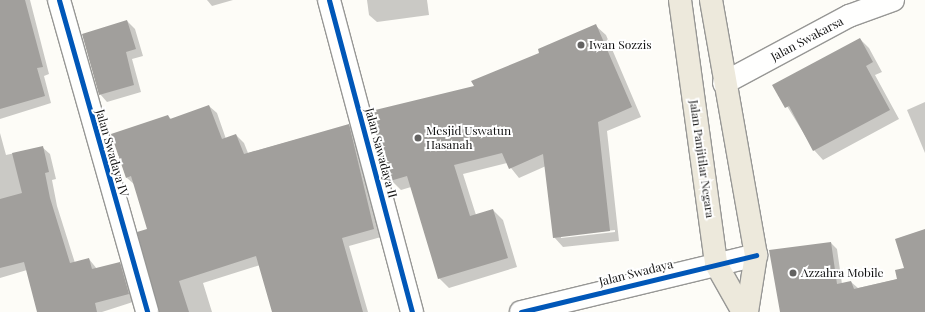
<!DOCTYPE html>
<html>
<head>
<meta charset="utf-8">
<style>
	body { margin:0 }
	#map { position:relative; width:925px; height:312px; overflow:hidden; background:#fdfcf7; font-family:"Playfair Display",serif }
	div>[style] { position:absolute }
	.shadow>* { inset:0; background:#0003 }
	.building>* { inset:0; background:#a19f9c }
	.roads { filter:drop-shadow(1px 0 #979795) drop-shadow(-1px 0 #979795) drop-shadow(0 1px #979795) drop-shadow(0 -1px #979795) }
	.minor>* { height:22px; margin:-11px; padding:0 11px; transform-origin:11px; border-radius:11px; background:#fffffe }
	.major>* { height:22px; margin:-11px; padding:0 11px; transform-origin:11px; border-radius:11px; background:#ede9dc }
	.cycleway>* { height:5px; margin:-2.5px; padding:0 2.5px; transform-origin:2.5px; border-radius:2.5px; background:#0057b8 }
	.dots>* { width:11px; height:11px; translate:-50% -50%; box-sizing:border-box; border:2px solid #fff; border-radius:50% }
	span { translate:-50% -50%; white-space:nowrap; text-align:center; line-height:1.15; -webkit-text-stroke:4px #fff; paint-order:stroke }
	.street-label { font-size:12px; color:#111 }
	.poi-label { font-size:12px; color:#111 }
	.left { translate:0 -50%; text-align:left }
</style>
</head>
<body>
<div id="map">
	<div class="shadow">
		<div style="clip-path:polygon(0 0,30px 0,49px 74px,44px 76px,51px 103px,0 119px)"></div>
		<div style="clip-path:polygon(207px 0,233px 0,212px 6px)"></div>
		<div style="clip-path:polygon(367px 0,427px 0,429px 15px,377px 22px,369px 15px)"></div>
		<div style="clip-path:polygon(127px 21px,135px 29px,143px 56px,132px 59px,141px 92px,107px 102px,100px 94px)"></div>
		<div style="clip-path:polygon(evenodd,596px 26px,606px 35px,641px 117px,607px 131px,619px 241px,563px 247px,554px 237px,546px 166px,519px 178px,507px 163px,463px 174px,476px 215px,493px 210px,503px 220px,517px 267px,449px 288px,439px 278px,411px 187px,401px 190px,391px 180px,475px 87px,596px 26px,615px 230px,615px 232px,561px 238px,561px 236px,615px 230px)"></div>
		<div style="clip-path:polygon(860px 39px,869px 48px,882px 72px,875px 75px,899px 119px,823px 160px,814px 150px,774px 85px)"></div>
		<div style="clip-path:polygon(925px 102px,925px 153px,907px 110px)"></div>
		<div style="clip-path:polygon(209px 106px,217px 113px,226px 139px,236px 135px,244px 143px,248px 153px,349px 125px,356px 133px,381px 237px,349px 246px,368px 312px,273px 312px,260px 265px,203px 283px,212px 312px,160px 312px,148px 230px,135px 185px,127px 178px,168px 116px,172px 120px)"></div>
		<div style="clip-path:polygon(0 133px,6px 155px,42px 147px,50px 154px,56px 179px,52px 180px,57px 206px,75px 263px,89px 259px,97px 269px,120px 263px,127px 271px,136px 301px,102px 312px,38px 312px,27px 270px,0 278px)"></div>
		<div style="clip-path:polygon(831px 243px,837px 249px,842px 284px,851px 282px,858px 288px,898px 279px,925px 247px,925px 312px,782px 312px)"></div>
	</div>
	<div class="building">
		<div style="clip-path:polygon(0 0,25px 0,43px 67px,37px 68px,45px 96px,0 109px)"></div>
		<div style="clip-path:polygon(127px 20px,136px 49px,126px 52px,134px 85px,99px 95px,82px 34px)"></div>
		<div style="clip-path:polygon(596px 24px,632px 107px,598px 122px,610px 231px,553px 238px,543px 154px,509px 169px,502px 153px,454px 165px,470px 216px,493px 209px,508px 258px,438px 279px,407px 176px,390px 181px,371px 111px,474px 86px,471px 81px,539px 53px,538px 49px)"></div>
		<div style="clip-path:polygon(860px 38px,873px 62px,866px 66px,890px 110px,813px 151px,789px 106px,785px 108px,772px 85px)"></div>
		<div style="clip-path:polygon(209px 105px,222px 139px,236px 134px,244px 154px,349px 124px,374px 229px,342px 238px,363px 312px,272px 312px,256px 256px,179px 281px,189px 312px,159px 312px,137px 232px,147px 229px,131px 176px,126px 178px,111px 134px,168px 115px,170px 119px)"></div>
		<div style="clip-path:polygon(43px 146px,49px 172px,45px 173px,50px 198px,70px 263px,89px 258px,92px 269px,120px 262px,129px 294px,95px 303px,97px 312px,37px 312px,24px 262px,0 268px,0 199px,22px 193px,12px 153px)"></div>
		<div style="clip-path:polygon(925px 229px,925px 312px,780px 312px,769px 250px,831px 242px,837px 284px,851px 281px,854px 289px,897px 279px,895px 270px,904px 268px,895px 239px)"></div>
	</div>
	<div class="roads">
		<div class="minor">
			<div style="left:59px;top:0;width:324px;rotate:74.2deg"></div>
			<div style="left:329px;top:0;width:323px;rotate:75.1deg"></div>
			<div style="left:724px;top:83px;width:142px;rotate:-28.2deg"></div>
			<div style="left:849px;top:16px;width:47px;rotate:-20deg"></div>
			<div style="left:521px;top:312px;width:242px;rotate:-13.6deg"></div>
		</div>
		<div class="major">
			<div style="left:680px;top:0;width:266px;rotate:82.2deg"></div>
			<div style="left:716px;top:264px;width:55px;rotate:60.6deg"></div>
			<div style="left:711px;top:0;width:259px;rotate:80deg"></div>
			<div style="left:756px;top:255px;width:58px;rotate:99deg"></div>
		</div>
	</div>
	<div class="cycleway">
		<div style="left:59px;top:0;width:324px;rotate:74.2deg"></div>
		<div style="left:329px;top:0;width:323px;rotate:75.1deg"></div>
		<div style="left:521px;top:312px;width:242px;rotate:-13.6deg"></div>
	</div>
	<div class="dots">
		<div style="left:581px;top:45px;background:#646362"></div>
		<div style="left:418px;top:138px;background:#646362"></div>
		<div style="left:793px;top:273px;background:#646362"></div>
	</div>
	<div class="street-label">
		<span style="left:807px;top:39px;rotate:-28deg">Jalan Swakarsa</span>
		<span style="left:112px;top:153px;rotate:74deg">Jalan Swadaya IV</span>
		<span style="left:381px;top:153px;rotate:75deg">Jalan Sawadaya II</span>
		<span style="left:702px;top:159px;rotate:82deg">Jalan Panjitilar Negara</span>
		<span style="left:636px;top:273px;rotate:-14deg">Jalan Swadaya</span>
	</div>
	<div class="poi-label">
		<span class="left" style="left:589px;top:45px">Iwan Sozzis</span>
		<span class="left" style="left:426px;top:138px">Mesjid Uswatun<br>Hasanah</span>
		<span class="left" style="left:801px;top:273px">Azzahra Mobile</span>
	</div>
</div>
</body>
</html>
